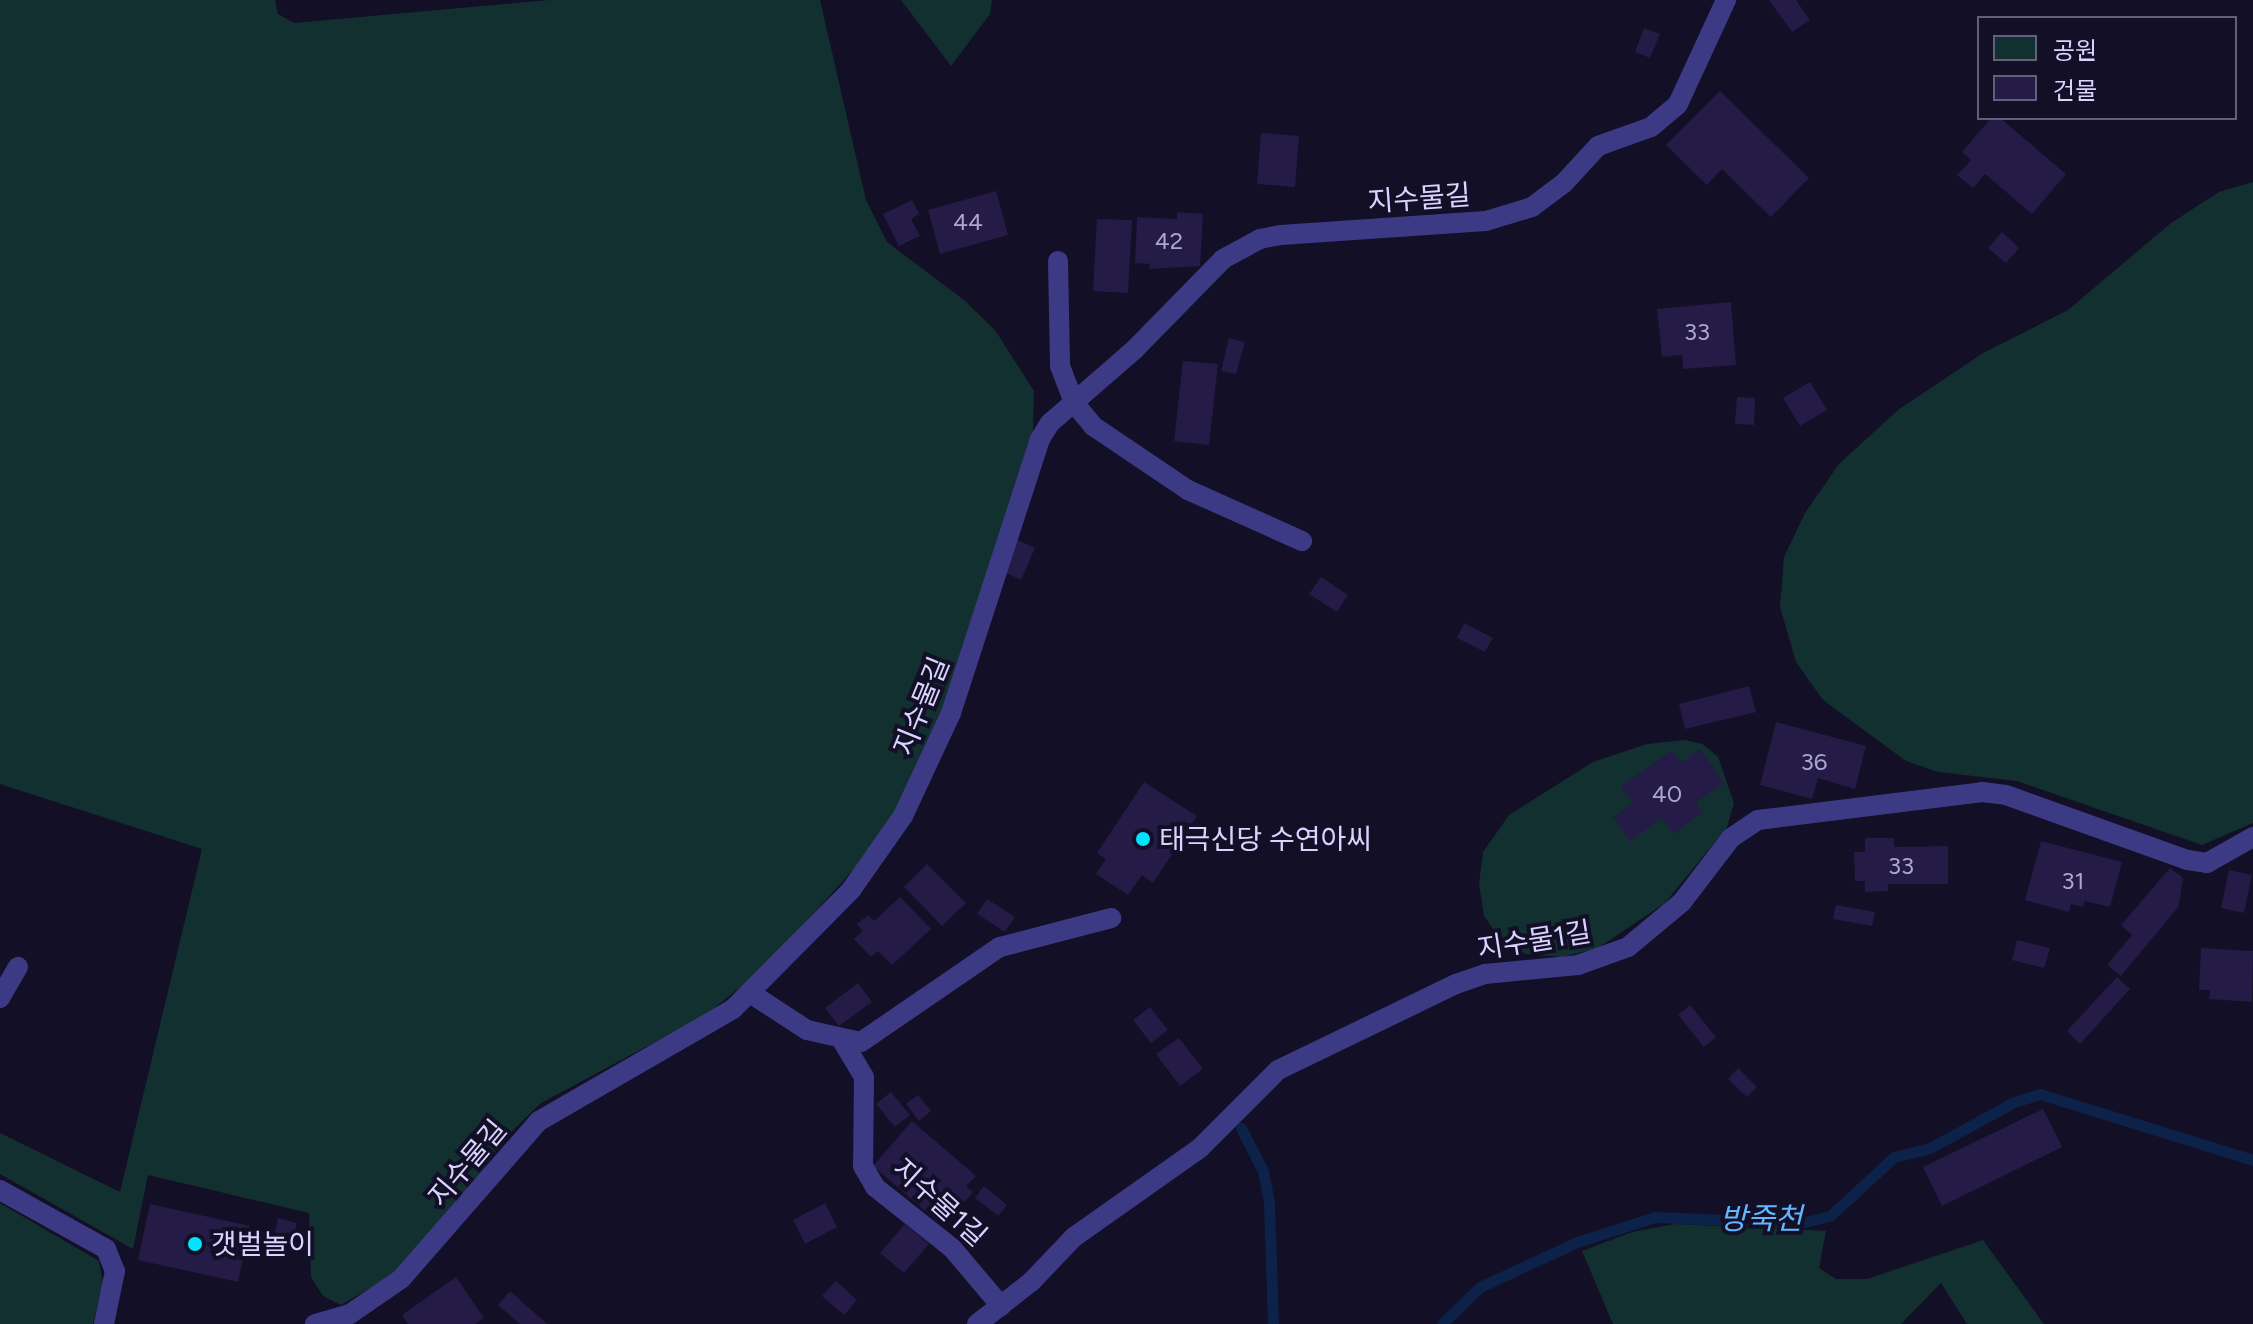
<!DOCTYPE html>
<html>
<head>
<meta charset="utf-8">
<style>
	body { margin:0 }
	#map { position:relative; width:2253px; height:1324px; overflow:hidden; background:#130f26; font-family:Figtree,"Noto Sans KR",sans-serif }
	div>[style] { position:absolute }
	.green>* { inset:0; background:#12302f }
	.stream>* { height:11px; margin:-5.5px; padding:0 5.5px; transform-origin:5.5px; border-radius:5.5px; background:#0c2248 }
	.building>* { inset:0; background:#241b47 }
	.service>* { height:20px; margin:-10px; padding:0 10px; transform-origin:10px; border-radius:10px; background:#3d3a85 }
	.dots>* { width:22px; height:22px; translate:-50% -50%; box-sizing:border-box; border:4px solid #130f26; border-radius:50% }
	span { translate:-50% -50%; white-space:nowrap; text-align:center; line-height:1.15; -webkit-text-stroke:8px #130f26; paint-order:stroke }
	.number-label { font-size:24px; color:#aca6d1 }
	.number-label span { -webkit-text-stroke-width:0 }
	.street-label { font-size:28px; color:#d9d4ff }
	.poi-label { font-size:28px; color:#d9d4ff }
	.left { translate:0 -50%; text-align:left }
	.water-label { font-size:30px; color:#62b6ff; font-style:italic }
	.legend { position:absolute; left:1977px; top:16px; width:260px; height:104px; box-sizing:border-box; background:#130f26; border:2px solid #625e7d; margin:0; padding:10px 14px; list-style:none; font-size:24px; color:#d9d4ff }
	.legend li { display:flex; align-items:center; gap:16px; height:40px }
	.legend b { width:40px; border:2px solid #625e7d }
</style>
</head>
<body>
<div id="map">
	<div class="green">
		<div style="clip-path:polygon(0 0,275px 0,278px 14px,294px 23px,549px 0,820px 0,866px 200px,887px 242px,964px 300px,995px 330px,1034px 391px,1033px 430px,943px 715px,896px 812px,872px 849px,763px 969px,704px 1016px,541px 1103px,508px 1135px,455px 1209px,396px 1273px,341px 1305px,323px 1296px,311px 1277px,309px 1213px,148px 1175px,133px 1249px,0 1174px,0 1133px,120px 1192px,202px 849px,0 784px)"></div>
		<div style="clip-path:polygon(901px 0,992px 0,990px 14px,951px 66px)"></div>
		<div style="clip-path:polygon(2253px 182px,2253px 823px,2202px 845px,2017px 781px,1938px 772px,1906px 761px,1823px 700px,1796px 662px,1780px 607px,1784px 557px,1805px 513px,1839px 464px,1898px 410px,1983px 353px,2068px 310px,2171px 223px,2219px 192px)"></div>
		<div style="clip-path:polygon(1685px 740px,1703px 744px,1718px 757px,1734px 803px,1727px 827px,1665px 903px,1598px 948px,1562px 957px,1525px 954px,1502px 941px,1484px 916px,1479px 884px,1483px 852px,1509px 815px,1593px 762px,1647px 744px)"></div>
		<div style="clip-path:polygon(0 1203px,99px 1261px,103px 1283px,93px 1324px,0 1324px)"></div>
		<div style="clip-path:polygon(1675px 1224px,1826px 1231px,1819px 1268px,1836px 1279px,1867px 1279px,1983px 1240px,2044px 1324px,1967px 1324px,1941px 1283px,1901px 1324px,1613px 1324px,1582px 1251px,1632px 1232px)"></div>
	</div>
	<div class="stream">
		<div style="left:1241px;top:1128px;width:48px;rotate:62.9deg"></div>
		<div style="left:1263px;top:1171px;width:33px;rotate:79deg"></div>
		<div style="left:1269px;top:1203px;width:121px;rotate:88.1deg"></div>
		<div style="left:1442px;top:1324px;width:53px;rotate:-44.2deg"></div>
		<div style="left:1480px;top:1287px;width:107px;rotate:-24.9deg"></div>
		<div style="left:1577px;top:1242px;width:82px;rotate:-17.8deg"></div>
		<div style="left:1655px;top:1217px;width:146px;rotate:2.4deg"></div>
		<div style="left:1801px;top:1223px;width:30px;rotate:-14deg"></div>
		<div style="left:1830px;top:1216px;width:87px;rotate:-42.7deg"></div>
		<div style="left:1894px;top:1157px;width:37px;rotate:-14deg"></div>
		<div style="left:1930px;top:1148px;width:96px;rotate:-28.7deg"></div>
		<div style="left:2014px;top:1102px;width:27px;rotate:-17deg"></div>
		<div style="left:2040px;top:1094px;width:223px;rotate:17.2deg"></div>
	</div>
	<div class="building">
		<div style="clip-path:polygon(1769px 0,1796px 0,1810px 20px,1792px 32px)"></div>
		<div style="clip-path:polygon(1644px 28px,1660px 34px,1650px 58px,1635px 52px)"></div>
		<div style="clip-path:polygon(1720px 91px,1809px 178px,1771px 217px,1722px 169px,1707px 185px,1666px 145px)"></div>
		<div style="clip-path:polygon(1991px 118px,2000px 118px,2066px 174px,2032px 214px,1985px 174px,1973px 188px,1957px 175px,1971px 160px,1962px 152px)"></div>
		<div style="clip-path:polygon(1261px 133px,1299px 136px,1295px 187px,1257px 184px)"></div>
		<div style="clip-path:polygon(996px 191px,1008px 235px,940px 254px,928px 210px)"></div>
		<div style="clip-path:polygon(912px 200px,919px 214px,911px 219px,920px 236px,899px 246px,883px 214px)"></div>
		<div style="clip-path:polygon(1177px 212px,1203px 214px,1200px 266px,1149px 269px,1150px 264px,1135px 263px,1137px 217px,1177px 219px)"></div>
		<div style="clip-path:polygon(1097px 219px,1132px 220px,1128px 293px,1093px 291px)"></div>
		<div style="clip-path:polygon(2002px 232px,2019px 248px,2006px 263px,1988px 248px)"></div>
		<div style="clip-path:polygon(1731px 302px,1736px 365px,1683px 369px,1682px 355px,1662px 357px,1657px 309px)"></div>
		<div style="clip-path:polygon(1229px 338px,1245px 342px,1236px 374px,1221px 371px)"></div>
		<div style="clip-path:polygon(1183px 361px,1218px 364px,1209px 445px,1174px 441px)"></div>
		<div style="clip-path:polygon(1810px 382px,1827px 410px,1800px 426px,1783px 398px)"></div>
		<div style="clip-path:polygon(1737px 397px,1755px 398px,1754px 425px,1735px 424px)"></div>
		<div style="clip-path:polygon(1018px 540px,1035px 548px,1021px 580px,1004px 572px)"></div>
		<div style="clip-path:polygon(1321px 577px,1348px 595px,1337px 612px,1309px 594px)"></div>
		<div style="clip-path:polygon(1464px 623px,1493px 638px,1485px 652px,1457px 638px)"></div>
		<div style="clip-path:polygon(1749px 686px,1756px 712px,1685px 729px,1679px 704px)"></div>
		<div style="clip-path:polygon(1776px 722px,1866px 746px,1855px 789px,1818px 778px,1812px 799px,1760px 785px)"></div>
		<div style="clip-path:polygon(1700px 749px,1724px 783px,1696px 802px,1703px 812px,1673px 834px,1662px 818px,1630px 841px,1613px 817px,1633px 803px,1621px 786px,1672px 750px,1681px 763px)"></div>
		<div style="clip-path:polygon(1144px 782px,1197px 816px,1153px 883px,1142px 875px,1128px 895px,1096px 874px,1106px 859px,1097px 853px)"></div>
		<div style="clip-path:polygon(1865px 838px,1894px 838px,1894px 847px,1948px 846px,1948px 884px,1888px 884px,1888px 891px,1865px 892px,1865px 881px,1855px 881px,1854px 852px,1865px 852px)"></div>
		<div style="clip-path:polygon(2041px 841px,2122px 862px,2110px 907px,2085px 901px,2083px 907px,2071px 904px,2069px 912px,2025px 900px)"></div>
		<div style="clip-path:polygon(927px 864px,966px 903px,942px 926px,904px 887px)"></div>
		<div style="clip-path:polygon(2170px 868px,2183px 878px,2179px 906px,2121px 976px,2107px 965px,2132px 935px,2121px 925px)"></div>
		<div style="clip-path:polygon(2229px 870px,2252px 875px,2244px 913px,2221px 908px)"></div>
		<div style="clip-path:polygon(900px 897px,931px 929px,892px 965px,878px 951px,871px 957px,854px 939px,863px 931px,857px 924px,868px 915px,874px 921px)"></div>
		<div style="clip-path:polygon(987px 899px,1015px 917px,1005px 932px,977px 914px)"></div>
		<div style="clip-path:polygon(1836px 905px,1875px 912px,1872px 926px,1833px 919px)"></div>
		<div style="clip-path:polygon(2017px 940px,2050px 948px,2044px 968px,2012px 960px)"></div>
		<div style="clip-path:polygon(2201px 948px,2253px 951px,2252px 1002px,2209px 999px,2210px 990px,2199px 990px)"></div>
		<div style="clip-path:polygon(2117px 977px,2130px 989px,2080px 1044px,2067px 1031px)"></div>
		<div style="clip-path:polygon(858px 983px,872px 1002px,839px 1026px,825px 1008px)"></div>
		<div style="clip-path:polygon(1690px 1005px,1716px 1037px,1704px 1047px,1678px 1015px)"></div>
		<div style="clip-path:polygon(1150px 1007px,1168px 1030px,1151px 1043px,1133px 1020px)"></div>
		<div style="clip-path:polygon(1179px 1038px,1203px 1069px,1180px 1086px,1156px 1054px)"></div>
		<div style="clip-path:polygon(1738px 1068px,1757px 1087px,1747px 1097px,1728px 1079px)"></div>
		<div style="clip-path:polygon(891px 1092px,910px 1115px,895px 1127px,876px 1104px)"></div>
		<div style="clip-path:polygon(918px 1095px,931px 1111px,919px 1121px,906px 1104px)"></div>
		<div style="clip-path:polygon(2043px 1109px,2062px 1147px,1942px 1206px,1923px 1167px)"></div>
		<div style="clip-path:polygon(912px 1121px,976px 1176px,966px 1186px,973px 1192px,957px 1211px,950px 1205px,937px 1221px,873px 1166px)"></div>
		<div style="clip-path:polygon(984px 1186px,1007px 1205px,998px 1216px,975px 1198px)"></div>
		<div style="clip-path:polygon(825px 1203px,837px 1227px,805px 1244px,793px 1220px)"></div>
		<div style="clip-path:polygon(150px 1204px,250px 1226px,238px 1282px,138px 1260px)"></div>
		<div style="clip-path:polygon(278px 1218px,297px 1223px,292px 1247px,273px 1243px)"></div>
		<div style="clip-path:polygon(905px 1224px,929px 1244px,904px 1273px,880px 1253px)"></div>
		<div style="clip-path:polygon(456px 1277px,484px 1318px,475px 1324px,408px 1324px,402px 1315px)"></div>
		<div style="clip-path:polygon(836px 1281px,857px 1300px,844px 1315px,822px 1296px)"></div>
		<div style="clip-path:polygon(510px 1291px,547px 1324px,520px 1324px,498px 1305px)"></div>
	</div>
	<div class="service">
		<div style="left:1058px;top:261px;width:105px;rotate:88.9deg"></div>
		<div style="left:1060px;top:366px;width:40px;rotate:69deg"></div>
		<div style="left:1074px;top:403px;width:30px;rotate:50deg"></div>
		<div style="left:1093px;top:426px;width:115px;rotate:34deg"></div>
		<div style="left:1188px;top:490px;width:125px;rotate:24.1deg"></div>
		<div style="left:750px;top:993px;width:68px;rotate:33deg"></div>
		<div style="left:807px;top:1030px;width:55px;rotate:12.5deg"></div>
		<div style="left:861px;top:1042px;width:168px;rotate:-34.4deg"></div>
		<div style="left:1000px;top:947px;width:115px;rotate:-14.6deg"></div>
		<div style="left:0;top:998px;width:36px;rotate:-60deg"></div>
		<div style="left:843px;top:1042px;width:41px;rotate:59deg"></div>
		<div style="left:864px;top:1077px;width:89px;rotate:90.6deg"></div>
		<div style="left:863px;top:1166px;width:24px;rotate:60deg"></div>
		<div style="left:875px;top:1187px;width:98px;rotate:38.4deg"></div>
		<div style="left:952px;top:1248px;width:76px;rotate:49.8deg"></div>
		<div style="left:0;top:1190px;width:121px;rotate:29.1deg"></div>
		<div style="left:106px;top:1249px;width:24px;rotate:68deg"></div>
		<div style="left:115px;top:1271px;width:54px;rotate:101.7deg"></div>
		<div style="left:315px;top:1324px;width:36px;rotate:-16deg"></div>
		<div style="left:350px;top:1314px;width:62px;rotate:-34.5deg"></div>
		<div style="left:401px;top:1279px;width:210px;rotate:-48.9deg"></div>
		<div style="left:539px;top:1121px;width:224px;rotate:-30deg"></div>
		<div style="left:733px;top:1009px;width:168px;rotate:-45.2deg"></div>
		<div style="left:851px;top:890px;width:90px;rotate:-54.9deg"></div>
		<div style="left:903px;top:816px;width:114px;rotate:-65deg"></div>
		<div style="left:951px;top:713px;width:288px;rotate:-72deg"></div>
		<div style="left:1040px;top:439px;width:19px;rotate:-58deg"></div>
		<div style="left:1050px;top:423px;width:113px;rotate:-41deg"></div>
		<div style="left:1135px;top:349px;width:126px;rotate:-45.6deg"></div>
		<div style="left:1223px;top:259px;width:42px;rotate:-28.4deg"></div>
		<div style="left:1260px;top:239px;width:21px;rotate:-11deg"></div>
		<div style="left:1281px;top:235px;width:205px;rotate:-3.9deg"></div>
		<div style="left:1486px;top:221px;width:48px;rotate:-16.9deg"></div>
		<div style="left:1532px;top:207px;width:40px;rotate:-37deg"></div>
		<div style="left:1564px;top:183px;width:50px;rotate:-47.4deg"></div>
		<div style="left:1598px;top:146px;width:56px;rotate:-19.7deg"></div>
		<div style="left:1651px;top:127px;width:35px;rotate:-40deg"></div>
		<div style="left:1678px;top:104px;width:115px;rotate:-65.2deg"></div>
		<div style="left:977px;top:1324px;width:68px;rotate:-37.9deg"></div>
		<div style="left:1031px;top:1282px;width:62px;rotate:-46.3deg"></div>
		<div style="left:1074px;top:1237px;width:154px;rotate:-35.2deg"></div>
		<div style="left:1200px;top:1148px;width:110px;rotate:-45deg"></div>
		<div style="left:1278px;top:1070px;width:198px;rotate:-25.8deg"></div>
		<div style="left:1456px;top:984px;width:31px;rotate:-19deg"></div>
		<div style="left:1485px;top:974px;width:93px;rotate:-5.5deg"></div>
		<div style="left:1578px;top:965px;width:53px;rotate:-19.8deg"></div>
		<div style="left:1628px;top:947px;width:70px;rotate:-39.8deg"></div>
		<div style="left:1682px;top:902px;width:81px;rotate:-52.6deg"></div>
		<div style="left:1731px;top:838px;width:32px;rotate:-34deg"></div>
		<div style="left:1758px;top:820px;width:226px;rotate:-7.1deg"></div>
		<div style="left:1982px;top:792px;width:24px;rotate:7deg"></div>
		<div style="left:2006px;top:795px;width:193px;rotate:19.7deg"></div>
		<div style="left:2188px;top:860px;width:19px;rotate:9deg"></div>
		<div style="left:2207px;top:863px;width:53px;rotate:-29.5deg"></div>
	</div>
	<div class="dots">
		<div style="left:1143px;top:839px;background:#00e5ff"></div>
		<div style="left:195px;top:1244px;background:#00e5ff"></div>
	</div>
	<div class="number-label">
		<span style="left:968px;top:222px">44</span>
		<span style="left:1169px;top:241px">42</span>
		<span style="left:1697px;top:332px">33</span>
		<span style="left:1814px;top:762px">36</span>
		<span style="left:1667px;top:794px">40</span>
		<span style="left:1901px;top:866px">33</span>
		<span style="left:2073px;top:881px">31</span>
	</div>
	<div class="street-label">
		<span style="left:1419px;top:198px;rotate:-4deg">지수물길</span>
		<span style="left:921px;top:706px;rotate:-68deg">지수물길</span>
		<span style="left:1534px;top:940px;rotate:-9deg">지수물1길</span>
		<span style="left:467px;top:1163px;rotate:-50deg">지수물길</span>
		<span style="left:940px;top:1202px;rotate:42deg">지수물1길</span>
	</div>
	<div class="poi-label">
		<span class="left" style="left:1159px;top:839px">태극신당 수연아씨</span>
		<span class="left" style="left:211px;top:1244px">갯벌놀이</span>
	</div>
	<div class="water-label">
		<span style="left:1761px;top:1219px">방죽천</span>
	</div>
	<ul class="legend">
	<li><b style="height:22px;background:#12302f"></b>공원</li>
	<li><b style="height:22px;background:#241b47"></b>건물</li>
	</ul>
</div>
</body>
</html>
